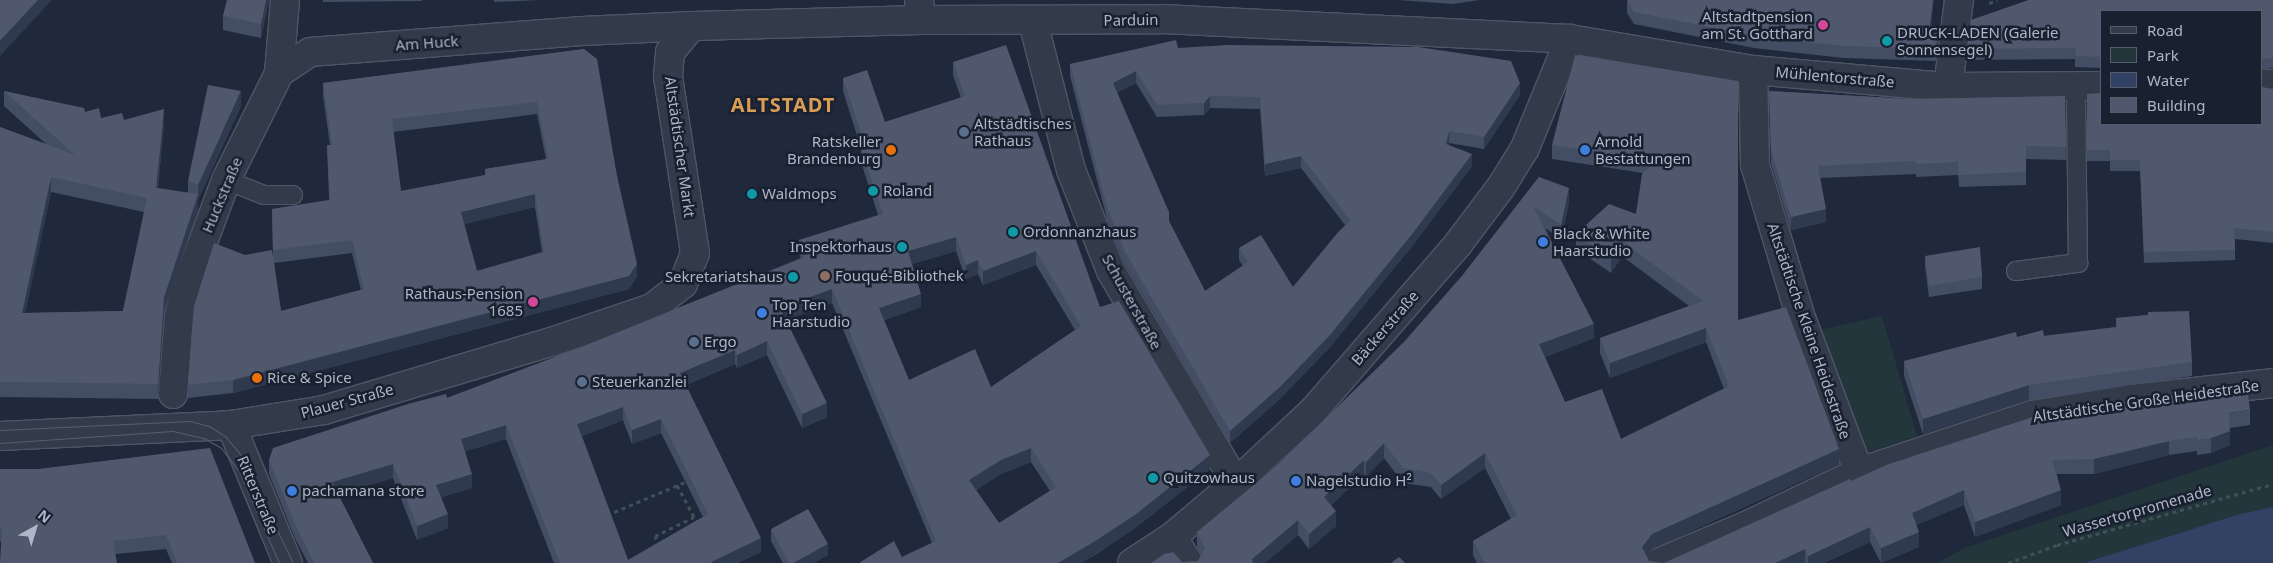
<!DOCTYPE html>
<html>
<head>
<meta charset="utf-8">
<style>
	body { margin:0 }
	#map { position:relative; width:2273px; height:563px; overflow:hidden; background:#20293b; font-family:"Noto Sans",sans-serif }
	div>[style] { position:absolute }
	.green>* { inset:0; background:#22363c }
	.water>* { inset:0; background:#324264 }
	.path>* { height:3px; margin-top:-1.5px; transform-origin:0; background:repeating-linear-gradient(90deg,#3c5256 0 4px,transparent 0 8px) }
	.roads { filter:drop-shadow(1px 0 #4e5666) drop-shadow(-1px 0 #4e5666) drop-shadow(0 1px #4e5666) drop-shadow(0 -1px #4e5666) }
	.service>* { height:18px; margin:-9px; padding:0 9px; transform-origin:9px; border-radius:9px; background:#333b4b }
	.minor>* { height:28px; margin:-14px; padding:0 14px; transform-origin:14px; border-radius:14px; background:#333b4b }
	.tertiary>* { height:28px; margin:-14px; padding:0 14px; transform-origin:14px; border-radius:14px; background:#333b4b }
	.tram>* { height:1px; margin:-0.5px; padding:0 0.5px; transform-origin:0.5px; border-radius:0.5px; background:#555e72 }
	.wall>* { inset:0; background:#434d63 }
	.shaded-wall>* { inset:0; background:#303a4e }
	.building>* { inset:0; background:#4f586d }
	.dots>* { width:14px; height:14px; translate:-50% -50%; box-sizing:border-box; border:2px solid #192030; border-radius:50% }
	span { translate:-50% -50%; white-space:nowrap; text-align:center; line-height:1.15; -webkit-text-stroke:5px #192030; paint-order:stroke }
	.poi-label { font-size:15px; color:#aeb6c7 }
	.right { translate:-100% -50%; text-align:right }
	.left { translate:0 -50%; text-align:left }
	.street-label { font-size:15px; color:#aeb6c7 }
	.district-label { font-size:20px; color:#db9c55; font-weight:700; letter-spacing:1px }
	.legend { position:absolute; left:2100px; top:10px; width:162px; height:115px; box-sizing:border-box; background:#192030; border:1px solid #555c6c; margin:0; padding:6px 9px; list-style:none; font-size:15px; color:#aeb6c7 }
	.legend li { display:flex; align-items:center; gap:10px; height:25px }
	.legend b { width:25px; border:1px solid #555c6c }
	.north { position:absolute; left:10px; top:503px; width:50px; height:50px; -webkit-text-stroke:4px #192030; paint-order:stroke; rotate:39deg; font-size:14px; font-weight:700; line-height:20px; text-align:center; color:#aeb6c7 }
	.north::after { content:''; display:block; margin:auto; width:18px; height:22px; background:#aeb6c7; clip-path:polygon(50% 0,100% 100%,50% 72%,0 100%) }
</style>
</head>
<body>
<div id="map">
	<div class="green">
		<div style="clip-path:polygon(1882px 316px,1917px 436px,1862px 454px,1816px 331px)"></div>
		<div style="clip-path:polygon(2273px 445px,2273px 507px,2240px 514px,2084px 563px,1937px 563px,1967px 547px)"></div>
	</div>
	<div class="water">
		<div style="clip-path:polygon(2273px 507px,2273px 563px,2084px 563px,2240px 514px)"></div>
	</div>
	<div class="path">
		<div style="left:1989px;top:3px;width:9px;rotate:-18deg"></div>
		<div style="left:677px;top:485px;width:44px;rotate:61.7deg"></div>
		<div style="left:607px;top:515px;width:85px;rotate:-22.9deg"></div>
		<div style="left:660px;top:546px;width:11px;rotate:-117deg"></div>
		<div style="left:655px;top:536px;width:43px;rotate:-26deg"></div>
		<div style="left:2008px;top:563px;width:52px;rotate:-20.2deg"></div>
		<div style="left:2057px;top:545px;width:224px;rotate:-15.8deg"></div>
	</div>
	<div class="roads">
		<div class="service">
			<div style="left:226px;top:180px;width:41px;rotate:21.5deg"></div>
			<div style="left:264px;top:195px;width:29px"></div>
			<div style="left:2016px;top:271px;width:63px;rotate:-7.4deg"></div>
			<div style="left:2078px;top:263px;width:163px;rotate:-90.7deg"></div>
		</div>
		<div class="minor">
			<div style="left:919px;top:0;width:20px;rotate:84deg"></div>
			<div style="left:1033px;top:22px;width:153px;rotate:75.6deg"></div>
			<div style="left:1071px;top:170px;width:109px;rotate:68.4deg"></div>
			<div style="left:1111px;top:271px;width:246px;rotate:59.5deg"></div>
			<div style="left:1753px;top:70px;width:95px;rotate:88.8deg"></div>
			<div style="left:1755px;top:165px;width:157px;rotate:73.3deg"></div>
			<div style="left:1800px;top:315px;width:168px;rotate:69.4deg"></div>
			<div style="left:279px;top:73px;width:37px;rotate:-34deg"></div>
			<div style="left:310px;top:52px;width:273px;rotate:-4.4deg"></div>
			<div style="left:582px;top:31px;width:110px;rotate:-2.6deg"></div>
			<div style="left:2262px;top:84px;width:11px"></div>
			<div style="left:1948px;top:87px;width:88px;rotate:-82.8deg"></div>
			<div style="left:173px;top:394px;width:78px;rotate:-85.6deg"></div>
			<div style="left:179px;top:316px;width:32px;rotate:-76deg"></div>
			<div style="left:187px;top:285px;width:112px;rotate:-69.6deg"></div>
			<div style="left:226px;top:180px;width:119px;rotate:-63.6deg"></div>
			<div style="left:279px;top:73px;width:73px;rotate:-85.3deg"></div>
			<div style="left:231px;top:425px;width:149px;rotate:67.6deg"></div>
			<div style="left:1172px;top:537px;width:31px;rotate:57deg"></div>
			<div style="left:1132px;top:563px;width:48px;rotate:-33deg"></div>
			<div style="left:1172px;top:537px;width:84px;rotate:-40.2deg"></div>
			<div style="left:1236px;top:483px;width:105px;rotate:-43.1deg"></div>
			<div style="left:1313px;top:411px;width:221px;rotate:-49deg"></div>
			<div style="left:1458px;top:244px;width:71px;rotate:-53deg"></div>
			<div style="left:1501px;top:187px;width:46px;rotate:-58.4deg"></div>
			<div style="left:1525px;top:148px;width:118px;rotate:-67.6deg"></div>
			<div style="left:1570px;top:39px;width:186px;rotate:9.6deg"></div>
			<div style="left:1753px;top:70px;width:196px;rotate:5deg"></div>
			<div style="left:1948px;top:87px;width:154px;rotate:-0.4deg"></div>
			<div style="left:1658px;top:563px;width:98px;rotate:-22.9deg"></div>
			<div style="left:1748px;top:525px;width:123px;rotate:-25.5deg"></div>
			<div style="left:1859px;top:472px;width:182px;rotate:-18.2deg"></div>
			<div style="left:2032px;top:415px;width:100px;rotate:-9.2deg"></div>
			<div style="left:2131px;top:399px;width:143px;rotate:-6.4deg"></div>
		</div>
		<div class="tertiary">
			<div style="left:0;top:436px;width:231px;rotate:-2.7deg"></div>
			<div style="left:231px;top:425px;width:94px;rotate:-9.2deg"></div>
			<div style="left:324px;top:410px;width:237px;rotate:-16.7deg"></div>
			<div style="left:551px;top:342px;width:107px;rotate:-18.6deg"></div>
			<div style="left:652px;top:308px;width:39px;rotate:-38deg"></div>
			<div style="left:683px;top:284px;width:33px;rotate:-69deg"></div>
			<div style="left:695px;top:253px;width:179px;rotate:-98.7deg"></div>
			<div style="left:668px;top:76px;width:24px;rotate:-85deg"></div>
			<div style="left:670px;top:52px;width:34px;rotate:-50deg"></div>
			<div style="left:692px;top:26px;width:229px;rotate:-1.5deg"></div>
			<div style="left:921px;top:20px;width:242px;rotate:-0.2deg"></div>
			<div style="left:1163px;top:19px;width:407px;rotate:2.8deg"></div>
		</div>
	</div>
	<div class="tram">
		<div style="left:0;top:430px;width:190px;rotate:-2.7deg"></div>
		<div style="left:190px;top:421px;width:20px;rotate:15deg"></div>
		<div style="left:209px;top:426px;width:19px;rotate:32deg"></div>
		<div style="left:225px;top:436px;width:23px;rotate:50deg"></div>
		<div style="left:240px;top:454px;width:121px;rotate:64.1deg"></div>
		<div style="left:0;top:443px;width:173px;rotate:-4deg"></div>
		<div style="left:173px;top:431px;width:32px;rotate:13deg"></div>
		<div style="left:204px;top:438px;width:20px;rotate:30deg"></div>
		<div style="left:221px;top:448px;width:29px;rotate:52deg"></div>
		<div style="left:239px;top:471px;width:100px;rotate:66.5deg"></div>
	</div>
	<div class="wall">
		<div style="clip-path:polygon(227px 0,269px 0,261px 38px,223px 30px,223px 16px)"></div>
		<div style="clip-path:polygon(323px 0,422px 0,422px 1px,323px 2px)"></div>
		<div style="clip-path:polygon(494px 0,539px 0,494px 2px)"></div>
		<div style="clip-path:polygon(1398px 0,1480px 0,1453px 4px)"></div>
		<div style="clip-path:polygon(2029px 0,2273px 0,2273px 68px,2262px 70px,2262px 11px,2102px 11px,2102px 68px,2075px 67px,2075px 59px,1967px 60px,1967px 49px,1971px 20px)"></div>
		<div style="clip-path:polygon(1627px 1px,1931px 35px,1938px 44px,1936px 61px,1843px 58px,1754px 48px,1634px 24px,1627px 13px)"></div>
		<div style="clip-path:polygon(evenodd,1178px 48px,1520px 95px,1484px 149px,1449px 143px,1449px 145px,1472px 166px,1413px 245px,1330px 347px,1280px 399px,1230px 443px,1125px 264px,1107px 219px,1070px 76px,1070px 64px,1178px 48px,1136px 83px,1157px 117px,1204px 115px,1210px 108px,1260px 109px,1265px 176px,1301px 168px,1345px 225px,1293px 287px,1239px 248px,1239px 260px,1243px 266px,1205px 291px,1169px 221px,1117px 92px,1136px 83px)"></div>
		<div style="clip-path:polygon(evenodd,584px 49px,617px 176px,637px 276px,629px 289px,233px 393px,188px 398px,188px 385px,245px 255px,273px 256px,272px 209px,329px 200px,327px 145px,330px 145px,323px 96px,323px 83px,584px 49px,537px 114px,546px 159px,485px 169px,485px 175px,401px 191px,393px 132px,537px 114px,584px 49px,535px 207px,542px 252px,477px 271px,464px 224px,535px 207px,584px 49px,352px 253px,361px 290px,281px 311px,274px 263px,352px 253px)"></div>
		<div style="clip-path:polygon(evenodd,953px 62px,1100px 307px,1210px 469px,1135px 528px,1092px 557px,902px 557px,932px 543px,832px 303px,786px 320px,827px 417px,802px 428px,767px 355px,737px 368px,735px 364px,686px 385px,761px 552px,737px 563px,554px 563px,506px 439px,465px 451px,472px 488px,441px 497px,448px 528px,417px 540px,393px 478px,338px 494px,373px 563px,308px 563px,295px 538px,269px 474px,269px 460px,447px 398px,584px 346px,801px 258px,799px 254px,799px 240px,878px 215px,861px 162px,861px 148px,843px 91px,843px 78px,885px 122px,961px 98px,953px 75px,953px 62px,956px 251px,966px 279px,978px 274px,983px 285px,1036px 265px,1075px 330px,991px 387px,909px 380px,884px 320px,921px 307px,912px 264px,956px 251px,953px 62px,623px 420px,632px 444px,661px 433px,703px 517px,628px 560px,582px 436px,623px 420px,953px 62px,1031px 462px,1050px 491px,999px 523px,976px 490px,1001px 474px,1031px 462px)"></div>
		<div style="clip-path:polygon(1738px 81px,1738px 320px,1839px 464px,1652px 549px,1647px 556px,1649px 561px,1664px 563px,1851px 481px,1889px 464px,2250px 410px,2250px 425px,2230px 428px,2230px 445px,2211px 453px,2197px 455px,2197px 451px,2169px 455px,2094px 474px,2057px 474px,2061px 505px,1975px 537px,1964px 505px,1916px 525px,1919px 547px,1881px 563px,1870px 542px,1824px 563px,1477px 563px,1473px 555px,1473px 541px,1511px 519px,1485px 468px,1441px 499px,1431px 487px,1403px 483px,1384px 458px,1366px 477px,1364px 474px,1331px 505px,1336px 526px,1309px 549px,1298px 535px,1265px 563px,1151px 563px,1182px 562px,1198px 561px,1201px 555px,1197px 547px,1197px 532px,1278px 465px,1404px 342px,1462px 276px,1539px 177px,1569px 203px,1561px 239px,1545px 228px,1594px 338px,1545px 357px,1565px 402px,1621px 439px,1724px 389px,1706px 342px,1610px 378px,1600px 353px,1600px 338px,1689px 306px,1622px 256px,1611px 273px,1576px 249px,1576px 234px,1636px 214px,1643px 173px,1552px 159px,1552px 145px)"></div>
		<div style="clip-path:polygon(2273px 89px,2273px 243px,2235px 239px,2235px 260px,2144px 263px,2140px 171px,2110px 171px,2110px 161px,2087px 161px,2087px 94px)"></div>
		<div style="clip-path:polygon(evenodd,4px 91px,85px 112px,101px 118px,164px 124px,158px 188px,188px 193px,188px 181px,241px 106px,198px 200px,198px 209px,164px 312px,158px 399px,0 397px,0 127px,46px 144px,4px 106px,4px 91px,51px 192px,144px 212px,123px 311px,25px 313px,51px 192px)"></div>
		<div style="clip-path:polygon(1769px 91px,1911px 99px,2065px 96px,2066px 160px,2026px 159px,2026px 185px,1959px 187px,1958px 175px,1916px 177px,1916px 174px,1820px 178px,1826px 222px,1791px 230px,1771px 163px)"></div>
		<div style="clip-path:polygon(1925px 256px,1982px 277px,1982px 289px,1929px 297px,1925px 267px)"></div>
		<div style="clip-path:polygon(2148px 312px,2192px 362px,2192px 376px,2029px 400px,1923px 434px,1904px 376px,1904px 361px,2017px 337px,2044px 336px,2116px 327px,2116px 318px,2148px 315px)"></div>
		<div style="clip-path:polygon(0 469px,255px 563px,172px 563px,166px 549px,116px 554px,0 542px)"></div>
		<div style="clip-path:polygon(771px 529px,828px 555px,813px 563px,783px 563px,771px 541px)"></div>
	</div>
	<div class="shaded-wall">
		<div style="clip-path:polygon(38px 0,52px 0,0 56px,0 41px)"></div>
		<div style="clip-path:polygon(266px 0,269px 0,261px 38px,261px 24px)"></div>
		<div style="clip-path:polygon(1933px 0,1934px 0,1929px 47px,1929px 36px)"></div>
		<div style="clip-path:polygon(1938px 32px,1938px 44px,1936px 61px,1936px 49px)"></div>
		<div style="clip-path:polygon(1136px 71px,1136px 83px,1113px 95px,1113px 83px)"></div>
		<div style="clip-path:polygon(1520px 83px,1520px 95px,1484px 149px,1484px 137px)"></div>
		<div style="clip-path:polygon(241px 91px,241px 106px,198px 200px,198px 209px,164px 312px,158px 399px,158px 384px,164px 297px,198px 195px,198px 185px)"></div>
		<div style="clip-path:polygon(1210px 96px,1210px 108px,1204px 115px,1204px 103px)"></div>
		<div style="clip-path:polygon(164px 109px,164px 124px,156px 203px,156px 188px)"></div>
		<div style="clip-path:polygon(1449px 131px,1449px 143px,1446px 156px,1446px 144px)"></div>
		<div style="clip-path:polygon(1472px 154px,1472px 166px,1413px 245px,1330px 347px,1280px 399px,1230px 443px,1230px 431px)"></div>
		<div style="clip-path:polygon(1301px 156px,1301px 168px,1265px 176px,1265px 164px)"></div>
		<div style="clip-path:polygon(51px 177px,51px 192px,22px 328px,22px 313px)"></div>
		<div style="clip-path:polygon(1569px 188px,1569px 203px,1561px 239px,1561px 225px)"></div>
		<div style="clip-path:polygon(535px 194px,535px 207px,461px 225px,461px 212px)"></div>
		<div style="clip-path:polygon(1826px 209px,1826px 222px,1791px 230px,1791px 217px)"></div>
		<div style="clip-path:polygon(956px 237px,956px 251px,908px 265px,908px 251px)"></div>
		<div style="clip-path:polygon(1622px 241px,1622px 256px,1611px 273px,1611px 258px)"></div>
		<div style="clip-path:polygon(1036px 251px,1036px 265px,983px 285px,983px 271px)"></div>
		<div style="clip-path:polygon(978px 260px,978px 274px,966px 279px,966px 265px)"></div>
		<div style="clip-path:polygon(637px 264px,637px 276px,629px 289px,233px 393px,233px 380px)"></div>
		<div style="clip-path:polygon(832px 289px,832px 303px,780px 322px,780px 308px)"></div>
		<div style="clip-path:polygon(921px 294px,921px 307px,879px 321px,879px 308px)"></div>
		<div style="clip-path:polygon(1594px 324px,1594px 338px,1539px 359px,1539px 344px)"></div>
		<div style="clip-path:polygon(1706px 328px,1706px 342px,1610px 378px,1610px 363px)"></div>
		<div style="clip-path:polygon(767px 341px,767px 355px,737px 368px,737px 355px)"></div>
		<div style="clip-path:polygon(735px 350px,735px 364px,680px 387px,680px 373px)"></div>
		<div style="clip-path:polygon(2029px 385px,2029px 400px,1923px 434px,1923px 419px)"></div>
		<div style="clip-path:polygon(827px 403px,827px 417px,802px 428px,802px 414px)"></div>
		<div style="clip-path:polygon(623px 407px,623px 420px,577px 438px,577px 424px)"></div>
		<div style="clip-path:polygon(661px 419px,661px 433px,632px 444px,632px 430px)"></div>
		<div style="clip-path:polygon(506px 425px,506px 439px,461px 453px,461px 439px)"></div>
		<div style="clip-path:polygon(2230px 431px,2230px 445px,2211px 453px,2211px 438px)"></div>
		<div style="clip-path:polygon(2169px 441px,2169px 455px,2094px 474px,2094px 459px)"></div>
		<div style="clip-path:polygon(1384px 443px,1384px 458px,1366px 477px,1366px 462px)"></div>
		<div style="clip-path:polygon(1031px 448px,1031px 462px,1001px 474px,969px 494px,969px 480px,1001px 460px)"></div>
		<div style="clip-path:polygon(1839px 449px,1839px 464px,1652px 549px,1642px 562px,1642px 547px,1652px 534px)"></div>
		<div style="clip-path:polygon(1485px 453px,1485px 468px,1441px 499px,1441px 485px)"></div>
		<div style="clip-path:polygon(1210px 455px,1210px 469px,1135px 528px,1082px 563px,1058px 563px)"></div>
		<div style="clip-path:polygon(1364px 460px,1364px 474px,1324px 511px,1324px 497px)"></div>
		<div style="clip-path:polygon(393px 464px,393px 478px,332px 495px,332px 482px)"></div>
		<div style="clip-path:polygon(472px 474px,472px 488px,436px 499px,436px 485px)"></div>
		<div style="clip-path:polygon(1964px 490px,1964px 505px,1912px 527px,1912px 513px)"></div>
		<div style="clip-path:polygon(2061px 490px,2061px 505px,1975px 537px,1975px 522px)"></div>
		<div style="clip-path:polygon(1336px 511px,1336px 526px,1309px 549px,1309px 534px)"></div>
		<div style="clip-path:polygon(448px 514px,448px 528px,417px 540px,417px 526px)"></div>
		<div style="clip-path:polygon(1298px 520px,1298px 535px,1265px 563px,1252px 563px,1252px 559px)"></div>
		<div style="clip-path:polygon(1870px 527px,1870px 542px,1824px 563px,1808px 563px,1808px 556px)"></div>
		<div style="clip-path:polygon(1919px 532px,1919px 547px,1881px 563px,1881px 548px)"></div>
		<div style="clip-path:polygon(761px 538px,761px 552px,737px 563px,711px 563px,711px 562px)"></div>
		<div style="clip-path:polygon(828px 544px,828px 555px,813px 563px,793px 563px)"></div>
		<div style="clip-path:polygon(1805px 549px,1805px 563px,1775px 563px)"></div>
	</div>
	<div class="building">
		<div style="clip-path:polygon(0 0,38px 0,0 41px)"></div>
		<div style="clip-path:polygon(227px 0,266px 0,261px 24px,223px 16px)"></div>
		<div style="clip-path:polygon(1628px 0,1933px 0,1929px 36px,1938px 32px,1936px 49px,1843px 46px,1754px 36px,1634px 12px,1627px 1px)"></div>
		<div style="clip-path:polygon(2029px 0,2273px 0,2273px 58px,2262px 59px,2262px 11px,2102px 11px,2102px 57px,2075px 56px,2076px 48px,1967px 49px,1971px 20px)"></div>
		<div style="clip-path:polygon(evenodd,1176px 40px,1178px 48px,1227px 45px,1418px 47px,1511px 61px,1520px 83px,1484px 137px,1449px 131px,1446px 144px,1472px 154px,1413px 233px,1330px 335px,1280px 387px,1230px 431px,1125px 252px,1107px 207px,1070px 64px,1176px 40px,1136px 71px,1157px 105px,1204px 103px,1210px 96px,1260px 97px,1265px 164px,1301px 156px,1351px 221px,1339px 231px,1293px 287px,1261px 235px,1239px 248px,1248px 262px,1205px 291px,1169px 221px,1169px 212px,1113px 83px,1136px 71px)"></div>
		<div style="clip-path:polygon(evenodd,1006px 45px,1100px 307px,1119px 301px,1210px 455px,1135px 515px,1092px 543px,1058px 563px,859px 563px,894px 541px,902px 557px,936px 541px,832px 289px,780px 308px,827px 403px,802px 414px,767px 341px,737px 355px,735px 350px,680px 373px,761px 538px,711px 562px,712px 563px,560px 563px,506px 425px,461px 439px,472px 474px,436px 485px,448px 514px,417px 526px,393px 464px,332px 482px,373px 563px,314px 563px,295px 524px,269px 460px,273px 448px,408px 404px,446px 394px,447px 398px,584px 346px,805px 257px,799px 240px,883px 214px,861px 149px,866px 147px,843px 78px,867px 70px,885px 122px,965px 96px,953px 62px,1006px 45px,956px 237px,966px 265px,978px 260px,983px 271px,1036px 251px,1081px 326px,991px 387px,975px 349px,909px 380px,879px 308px,921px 294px,908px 251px,956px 237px,1006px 45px,623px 407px,632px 430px,661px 419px,708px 514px,628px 560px,577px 424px,623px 407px,1006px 45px,1031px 448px,1056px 487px,999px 523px,969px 480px,1001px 460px,1031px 448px)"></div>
		<div style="clip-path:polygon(evenodd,584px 49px,597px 59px,617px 176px,637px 264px,629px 276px,233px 380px,188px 385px,194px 306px,214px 243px,245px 255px,272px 250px,281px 311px,364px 289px,352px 240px,273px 250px,272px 209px,330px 200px,327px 145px,332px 145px,323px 83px,584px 49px,537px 102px,548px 159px,485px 169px,486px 175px,401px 191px,392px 119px,537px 102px,584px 49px,535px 194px,544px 252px,477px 271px,461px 212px,535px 194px)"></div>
		<div style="clip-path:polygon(1575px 55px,1738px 81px,1738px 320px,1786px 307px,1839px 449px,1652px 534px,1642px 547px,1649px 561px,1664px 563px,1850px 479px,1851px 481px,1889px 464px,2036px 416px,2133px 400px,2247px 387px,2250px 410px,2229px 413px,2230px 431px,2211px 438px,2197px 440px,2197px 437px,2169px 441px,2094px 459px,2052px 460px,2061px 490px,1975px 522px,1964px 490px,1912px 513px,1919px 532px,1881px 548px,1870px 527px,1808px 556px,1805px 549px,1775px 563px,1485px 563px,1473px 541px,1517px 515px,1485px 453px,1441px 485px,1431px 473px,1403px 468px,1384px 443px,1366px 462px,1364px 460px,1324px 497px,1336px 511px,1309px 534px,1298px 520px,1252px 559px,1253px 563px,1151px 563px,1164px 554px,1173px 552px,1182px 562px,1198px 561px,1205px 548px,1197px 532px,1278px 465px,1404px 342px,1462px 276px,1539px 177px,1569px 188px,1561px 225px,1533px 206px,1594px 324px,1539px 344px,1565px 402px,1602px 389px,1621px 439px,1729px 386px,1706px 328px,1610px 363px,1600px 338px,1703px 301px,1622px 241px,1611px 258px,1576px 234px,1609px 204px,1636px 214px,1642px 174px,1656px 161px,1552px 145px)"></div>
		<div style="clip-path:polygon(208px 85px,241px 91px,198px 185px,188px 181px)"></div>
		<div style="clip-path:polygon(2262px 87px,2273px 89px,2273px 232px,2234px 228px,2235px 250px,2144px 252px,2140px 160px,2110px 160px,2110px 150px,2087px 150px,2087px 94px,2102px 93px,2102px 124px,2262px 124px)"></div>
		<div style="clip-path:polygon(evenodd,4px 91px,84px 108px,85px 112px,99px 108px,101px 118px,122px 113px,124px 120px,164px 109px,156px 188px,198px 194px,164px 297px,158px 384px,0 382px,0 127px,75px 155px,4px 91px,51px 177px,147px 198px,123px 311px,22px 313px,51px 177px)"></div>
		<div style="clip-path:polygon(1769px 91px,1911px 99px,2065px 96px,2066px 147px,2026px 146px,2026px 172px,1959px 175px,1958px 162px,1916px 164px,1916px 161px,1818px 166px,1826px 209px,1791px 217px,1771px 150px)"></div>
		<div style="clip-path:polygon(1980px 247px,1982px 277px,1929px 286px,1925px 256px)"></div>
		<div style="clip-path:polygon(2189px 311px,2192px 362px,2029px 385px,1923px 419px,1904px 361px,2016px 332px,2017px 337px,2043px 330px,2044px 336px,2117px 327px,2116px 318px,2148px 315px,2148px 312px)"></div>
		<div style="clip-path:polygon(210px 448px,255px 563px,177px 563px,166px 535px,113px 541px,117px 563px,0 563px,2px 528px,0 528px,0 469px,38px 469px)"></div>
		<div style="clip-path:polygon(808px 509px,828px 544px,793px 563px,789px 563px,771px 529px)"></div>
		<div style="clip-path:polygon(1399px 557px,1405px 563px,1391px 563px)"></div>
	</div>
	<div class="dots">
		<div style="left:1823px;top:25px;background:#d1479c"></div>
		<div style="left:1887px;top:41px;background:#0f9aa8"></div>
		<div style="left:964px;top:132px;background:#5c6f8a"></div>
		<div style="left:891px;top:150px;background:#e8710a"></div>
		<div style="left:1585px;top:150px;background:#3f7fe0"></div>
		<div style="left:873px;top:191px;background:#0f9aa8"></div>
		<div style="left:752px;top:194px;background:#0f9aa8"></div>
		<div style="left:1013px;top:232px;background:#0f9aa8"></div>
		<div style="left:1543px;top:242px;background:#3f7fe0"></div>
		<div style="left:902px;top:247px;background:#0f9aa8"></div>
		<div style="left:825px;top:276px;background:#8d6e63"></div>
		<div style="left:793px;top:277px;background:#0f9aa8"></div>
		<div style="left:533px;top:302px;background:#d1479c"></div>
		<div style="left:762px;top:313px;background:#3f7fe0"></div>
		<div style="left:694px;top:342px;background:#5c6f8a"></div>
		<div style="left:257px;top:378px;background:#e8710a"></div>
		<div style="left:582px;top:382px;background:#5c6f8a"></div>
		<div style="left:1153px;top:478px;background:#0f9aa8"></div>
		<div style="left:1296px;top:481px;background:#3f7fe0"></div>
		<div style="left:292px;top:491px;background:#3f7fe0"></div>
	</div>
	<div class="poi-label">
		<span class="right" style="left:1813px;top:25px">Altstadtpension<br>am St. Gotthard</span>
		<span class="left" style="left:1897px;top:41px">DRUCK-LADEN (Galerie<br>Sonnensegel)</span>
		<span class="left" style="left:974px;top:132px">Altstädtisches<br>Rathaus</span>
		<span class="right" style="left:881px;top:150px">Ratskeller<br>Brandenburg</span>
		<span class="left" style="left:1595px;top:150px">Arnold<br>Bestattungen</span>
		<span class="left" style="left:883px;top:191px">Roland</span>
		<span class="left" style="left:762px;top:194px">Waldmops</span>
		<span class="left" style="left:1023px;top:232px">Ordonnanzhaus</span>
		<span class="left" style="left:1553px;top:242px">Black &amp; White<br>Haarstudio</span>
		<span class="right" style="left:892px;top:247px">Inspektorhaus</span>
		<span class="left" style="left:835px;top:276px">Fouqué-Bibliothek</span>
		<span class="right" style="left:783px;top:277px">Sekretariatshaus</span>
		<span class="right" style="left:523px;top:302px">Rathaus-Pension<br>1685</span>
		<span class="left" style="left:772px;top:313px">Top Ten<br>Haarstudio</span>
		<span class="left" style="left:704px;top:342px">Ergo</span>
		<span class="left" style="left:267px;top:378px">Rice &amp; Spice</span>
		<span class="left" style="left:592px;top:382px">Steuerkanzlei</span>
		<span class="left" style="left:1163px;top:478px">Quitzowhaus</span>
		<span class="left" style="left:1306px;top:481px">Nagelstudio H²</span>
		<span class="left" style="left:302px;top:491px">pachamana store</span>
	</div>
	<div class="street-label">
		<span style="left:1131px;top:20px;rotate:-1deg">Parduin</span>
		<span style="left:427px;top:43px;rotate:-4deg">Am Huck</span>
		<span style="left:1835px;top:77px;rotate:5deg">Mühlentorstraße</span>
		<span style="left:680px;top:147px;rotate:82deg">Altstädtischer Markt</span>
		<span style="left:222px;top:195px;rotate:-67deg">Huckstraße</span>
		<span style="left:1132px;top:302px;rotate:61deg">Schusterstraße</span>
		<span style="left:1385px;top:328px;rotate:-49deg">Bäckerstraße</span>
		<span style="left:1809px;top:331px;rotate:71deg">Altstädtische Kleine Heidestraße</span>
		<span style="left:347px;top:401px;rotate:-15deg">Plauer Straße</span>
		<span style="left:2146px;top:401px;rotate:-8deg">Altstädtische Große Heidestraße</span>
		<span style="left:258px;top:495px;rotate:67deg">Ritterstraße</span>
		<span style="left:2137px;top:511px;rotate:-16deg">Wassertorpromenade</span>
	</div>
	<div class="district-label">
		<span style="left:783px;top:104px">ALTSTADT</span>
	</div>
	<ul class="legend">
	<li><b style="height:6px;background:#333b4b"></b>Road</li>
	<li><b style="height:14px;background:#22363c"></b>Park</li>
	<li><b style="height:14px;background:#324264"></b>Water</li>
	<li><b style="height:14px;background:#4f586d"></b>Building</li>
	</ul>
	<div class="north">N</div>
</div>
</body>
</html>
